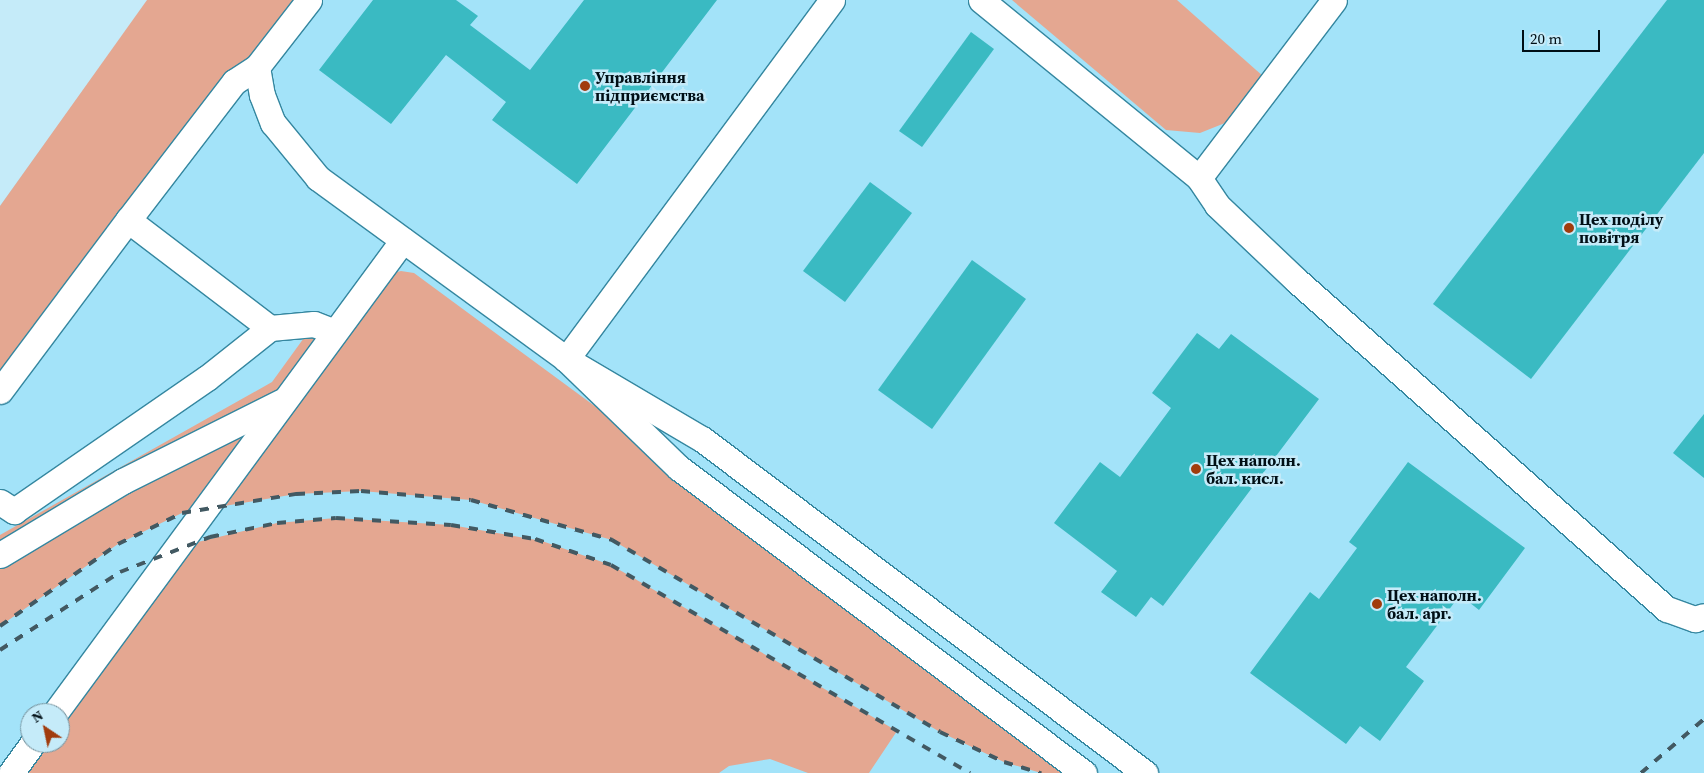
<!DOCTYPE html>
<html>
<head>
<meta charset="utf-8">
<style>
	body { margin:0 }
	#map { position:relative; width:1704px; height:773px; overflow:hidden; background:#c5ebf9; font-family:"Source Serif 4",serif }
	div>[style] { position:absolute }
	.built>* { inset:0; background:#a3e3f9 }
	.green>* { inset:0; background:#e4a791 }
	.building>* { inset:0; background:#3abac2 }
	.roads { filter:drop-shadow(1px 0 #3587a0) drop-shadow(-1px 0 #3587a0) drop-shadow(0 1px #3587a0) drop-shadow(0 -1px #3587a0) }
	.minor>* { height:25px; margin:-12.5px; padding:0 12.5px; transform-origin:12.5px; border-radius:12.5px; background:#fff }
	.rail>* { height:4px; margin-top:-2px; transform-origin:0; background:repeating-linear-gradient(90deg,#425962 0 9px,transparent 0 18px) }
	.dots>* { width:14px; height:14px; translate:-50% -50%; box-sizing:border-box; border:2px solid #c5ebf9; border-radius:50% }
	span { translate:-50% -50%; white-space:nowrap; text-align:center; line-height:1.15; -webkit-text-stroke:5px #c5ebf9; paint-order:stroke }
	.poi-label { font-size:16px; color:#000f16; font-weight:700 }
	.left { translate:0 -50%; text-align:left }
	.north { position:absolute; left:20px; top:703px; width:50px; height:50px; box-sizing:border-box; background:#c5ebf9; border:1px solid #76939e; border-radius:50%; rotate:326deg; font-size:14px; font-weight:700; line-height:20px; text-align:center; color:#000f16 }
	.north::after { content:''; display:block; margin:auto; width:18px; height:22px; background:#a13c0d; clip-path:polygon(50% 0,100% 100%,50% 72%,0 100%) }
	.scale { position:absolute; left:1522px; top:30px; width:78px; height:22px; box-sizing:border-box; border:2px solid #000f16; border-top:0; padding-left:6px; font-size:15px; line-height:18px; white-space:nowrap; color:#000f16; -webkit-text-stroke:4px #c5ebf9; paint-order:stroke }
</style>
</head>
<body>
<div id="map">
	<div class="built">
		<div style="clip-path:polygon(evenodd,148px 0,1704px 0,1704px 773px,0 773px,0 206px,148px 0,30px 713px,60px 713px,60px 743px,30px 743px,30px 713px)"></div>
	</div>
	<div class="green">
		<div style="clip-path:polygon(147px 0,309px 0,0 378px,0 206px)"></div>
		<div style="clip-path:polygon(1012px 0,1177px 0,1264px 77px,1225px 123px,1200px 133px,1166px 130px)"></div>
		<div style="clip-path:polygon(401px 271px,414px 273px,679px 468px,1084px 773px,1041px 773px,1004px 762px,940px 732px,612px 540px,471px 500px,361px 491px,296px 494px,182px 513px,118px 544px,0 626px,0 535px,272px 382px,314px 324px,335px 332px,389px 274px)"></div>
		<div style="clip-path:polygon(336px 518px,451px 525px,542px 541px,611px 565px,897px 731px,869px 773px,808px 773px,770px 759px,729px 766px,719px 773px,11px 773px,33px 743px,60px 743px,60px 713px,177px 547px,277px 523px)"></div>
	</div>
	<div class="building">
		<div style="clip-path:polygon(373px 0,456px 0,478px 16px,470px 25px,530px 70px,584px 0,717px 0,577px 184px,492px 120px,506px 102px,446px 55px,391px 124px,319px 70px)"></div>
		<div style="clip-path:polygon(1667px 0,1704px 0,1704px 153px,1531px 379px,1433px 304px)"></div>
		<div style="clip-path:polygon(971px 32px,994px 49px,922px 147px,899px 131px)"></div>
		<div style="clip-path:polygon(870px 182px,912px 213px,845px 302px,803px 271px)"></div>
		<div style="clip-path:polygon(972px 260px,1026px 299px,932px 429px,878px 390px)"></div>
		<div style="clip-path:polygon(1197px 333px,1219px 349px,1231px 334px,1319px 399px,1163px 606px,1151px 597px,1136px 617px,1101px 592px,1117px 571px,1054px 523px,1100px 462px,1120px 477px,1171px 408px,1152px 393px)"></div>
		<div style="clip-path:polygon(1704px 414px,1704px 478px,1673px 453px)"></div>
		<div style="clip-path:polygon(1408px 462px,1525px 548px,1479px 610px,1460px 595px,1406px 667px,1424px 681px,1380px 741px,1360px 726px,1346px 744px,1250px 673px,1310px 592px,1319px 599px,1357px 548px,1349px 542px)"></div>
	</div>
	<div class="roads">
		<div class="minor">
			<div style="left:309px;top:0;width:85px;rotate:127.8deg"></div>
			<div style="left:257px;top:67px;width:28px;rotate:80deg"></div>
			<div style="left:262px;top:95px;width:30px;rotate:69deg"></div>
			<div style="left:273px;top:123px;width:71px;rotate:50.7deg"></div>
			<div style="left:318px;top:178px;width:307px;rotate:36.1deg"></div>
			<div style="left:566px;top:359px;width:158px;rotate:30.5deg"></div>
			<div style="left:702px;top:439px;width:555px;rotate:37.01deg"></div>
			<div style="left:832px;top:0;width:447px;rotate:126.5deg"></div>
			<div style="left:566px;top:359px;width:157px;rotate:44deg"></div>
			<div style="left:679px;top:468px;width:507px;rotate:36.98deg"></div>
			<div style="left:981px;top:0;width:281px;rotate:39.2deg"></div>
			<div style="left:1199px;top:178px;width:32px;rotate:56deg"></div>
			<div style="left:1217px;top:205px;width:109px;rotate:43.5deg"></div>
			<div style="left:1296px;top:280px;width:496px;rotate:41.6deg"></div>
			<div style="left:1667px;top:609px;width:30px;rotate:20deg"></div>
			<div style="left:1695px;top:619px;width:9px;rotate:-18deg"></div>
			<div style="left:257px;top:67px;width:27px;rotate:147deg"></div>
			<div style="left:234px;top:82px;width:174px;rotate:127.5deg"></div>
			<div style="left:128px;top:220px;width:178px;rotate:37.3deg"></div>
			<div style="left:1199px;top:178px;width:223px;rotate:-52.8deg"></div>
			<div style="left:0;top:391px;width:214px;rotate:-53.2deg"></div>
			<div style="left:0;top:502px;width:17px;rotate:33deg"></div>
			<div style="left:14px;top:511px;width:234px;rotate:-34.6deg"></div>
			<div style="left:207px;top:378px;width:80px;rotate:-38.4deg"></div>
			<div style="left:270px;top:328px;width:44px;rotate:-5.2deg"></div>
			<div style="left:314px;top:324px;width:22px;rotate:21deg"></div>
			<div style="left:0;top:555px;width:144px;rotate:-31deg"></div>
			<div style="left:123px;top:481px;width:177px;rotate:-26.6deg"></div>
			<div style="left:55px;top:713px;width:587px;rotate:-53.66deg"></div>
			<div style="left:11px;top:773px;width:37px;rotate:-54deg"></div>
		</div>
	</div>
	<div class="rail">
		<div style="left:0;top:626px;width:144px;rotate:-34.8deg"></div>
		<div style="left:118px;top:544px;width:71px;rotate:-25.8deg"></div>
		<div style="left:182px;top:513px;width:116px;rotate:-9.5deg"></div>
		<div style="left:296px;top:494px;width:65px;rotate:-2.6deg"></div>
		<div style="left:361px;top:491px;width:110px;rotate:4.7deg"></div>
		<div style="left:471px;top:500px;width:147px;rotate:15.8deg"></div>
		<div style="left:612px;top:540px;width:380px;rotate:30.3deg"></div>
		<div style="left:940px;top:732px;width:71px;rotate:25.1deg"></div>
		<div style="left:1004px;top:762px;width:39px;rotate:17deg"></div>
		<div style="left:0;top:650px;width:143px;rotate:-33deg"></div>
		<div style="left:120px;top:572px;width:97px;rotate:-21.3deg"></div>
		<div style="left:210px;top:537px;width:68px;rotate:-11.8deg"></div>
		<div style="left:277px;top:523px;width:59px;rotate:-4.8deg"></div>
		<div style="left:336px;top:518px;width:115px;rotate:3.5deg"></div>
		<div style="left:451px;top:525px;width:85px;rotate:9.5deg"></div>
		<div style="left:535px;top:539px;width:80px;rotate:18.9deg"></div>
		<div style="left:611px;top:565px;width:415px;rotate:30.1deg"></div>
		<div style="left:1641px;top:773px;width:83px;rotate:-40.6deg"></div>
	</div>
	<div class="dots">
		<div style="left:585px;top:86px;background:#a13c0d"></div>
		<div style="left:1569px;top:228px;background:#a13c0d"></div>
		<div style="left:1196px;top:469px;background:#a13c0d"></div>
		<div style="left:1377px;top:604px;background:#a13c0d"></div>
	</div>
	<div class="poi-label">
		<span class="left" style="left:595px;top:86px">Управління<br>підприємства</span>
		<span class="left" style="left:1579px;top:228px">Цех поділу<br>повітря</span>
		<span class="left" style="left:1206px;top:469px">Цех наполн.<br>бал. кисл.</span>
		<span class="left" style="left:1387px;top:604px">Цех наполн.<br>бал. арг.</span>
	</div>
	<div class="north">N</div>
	<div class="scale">20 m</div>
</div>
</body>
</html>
